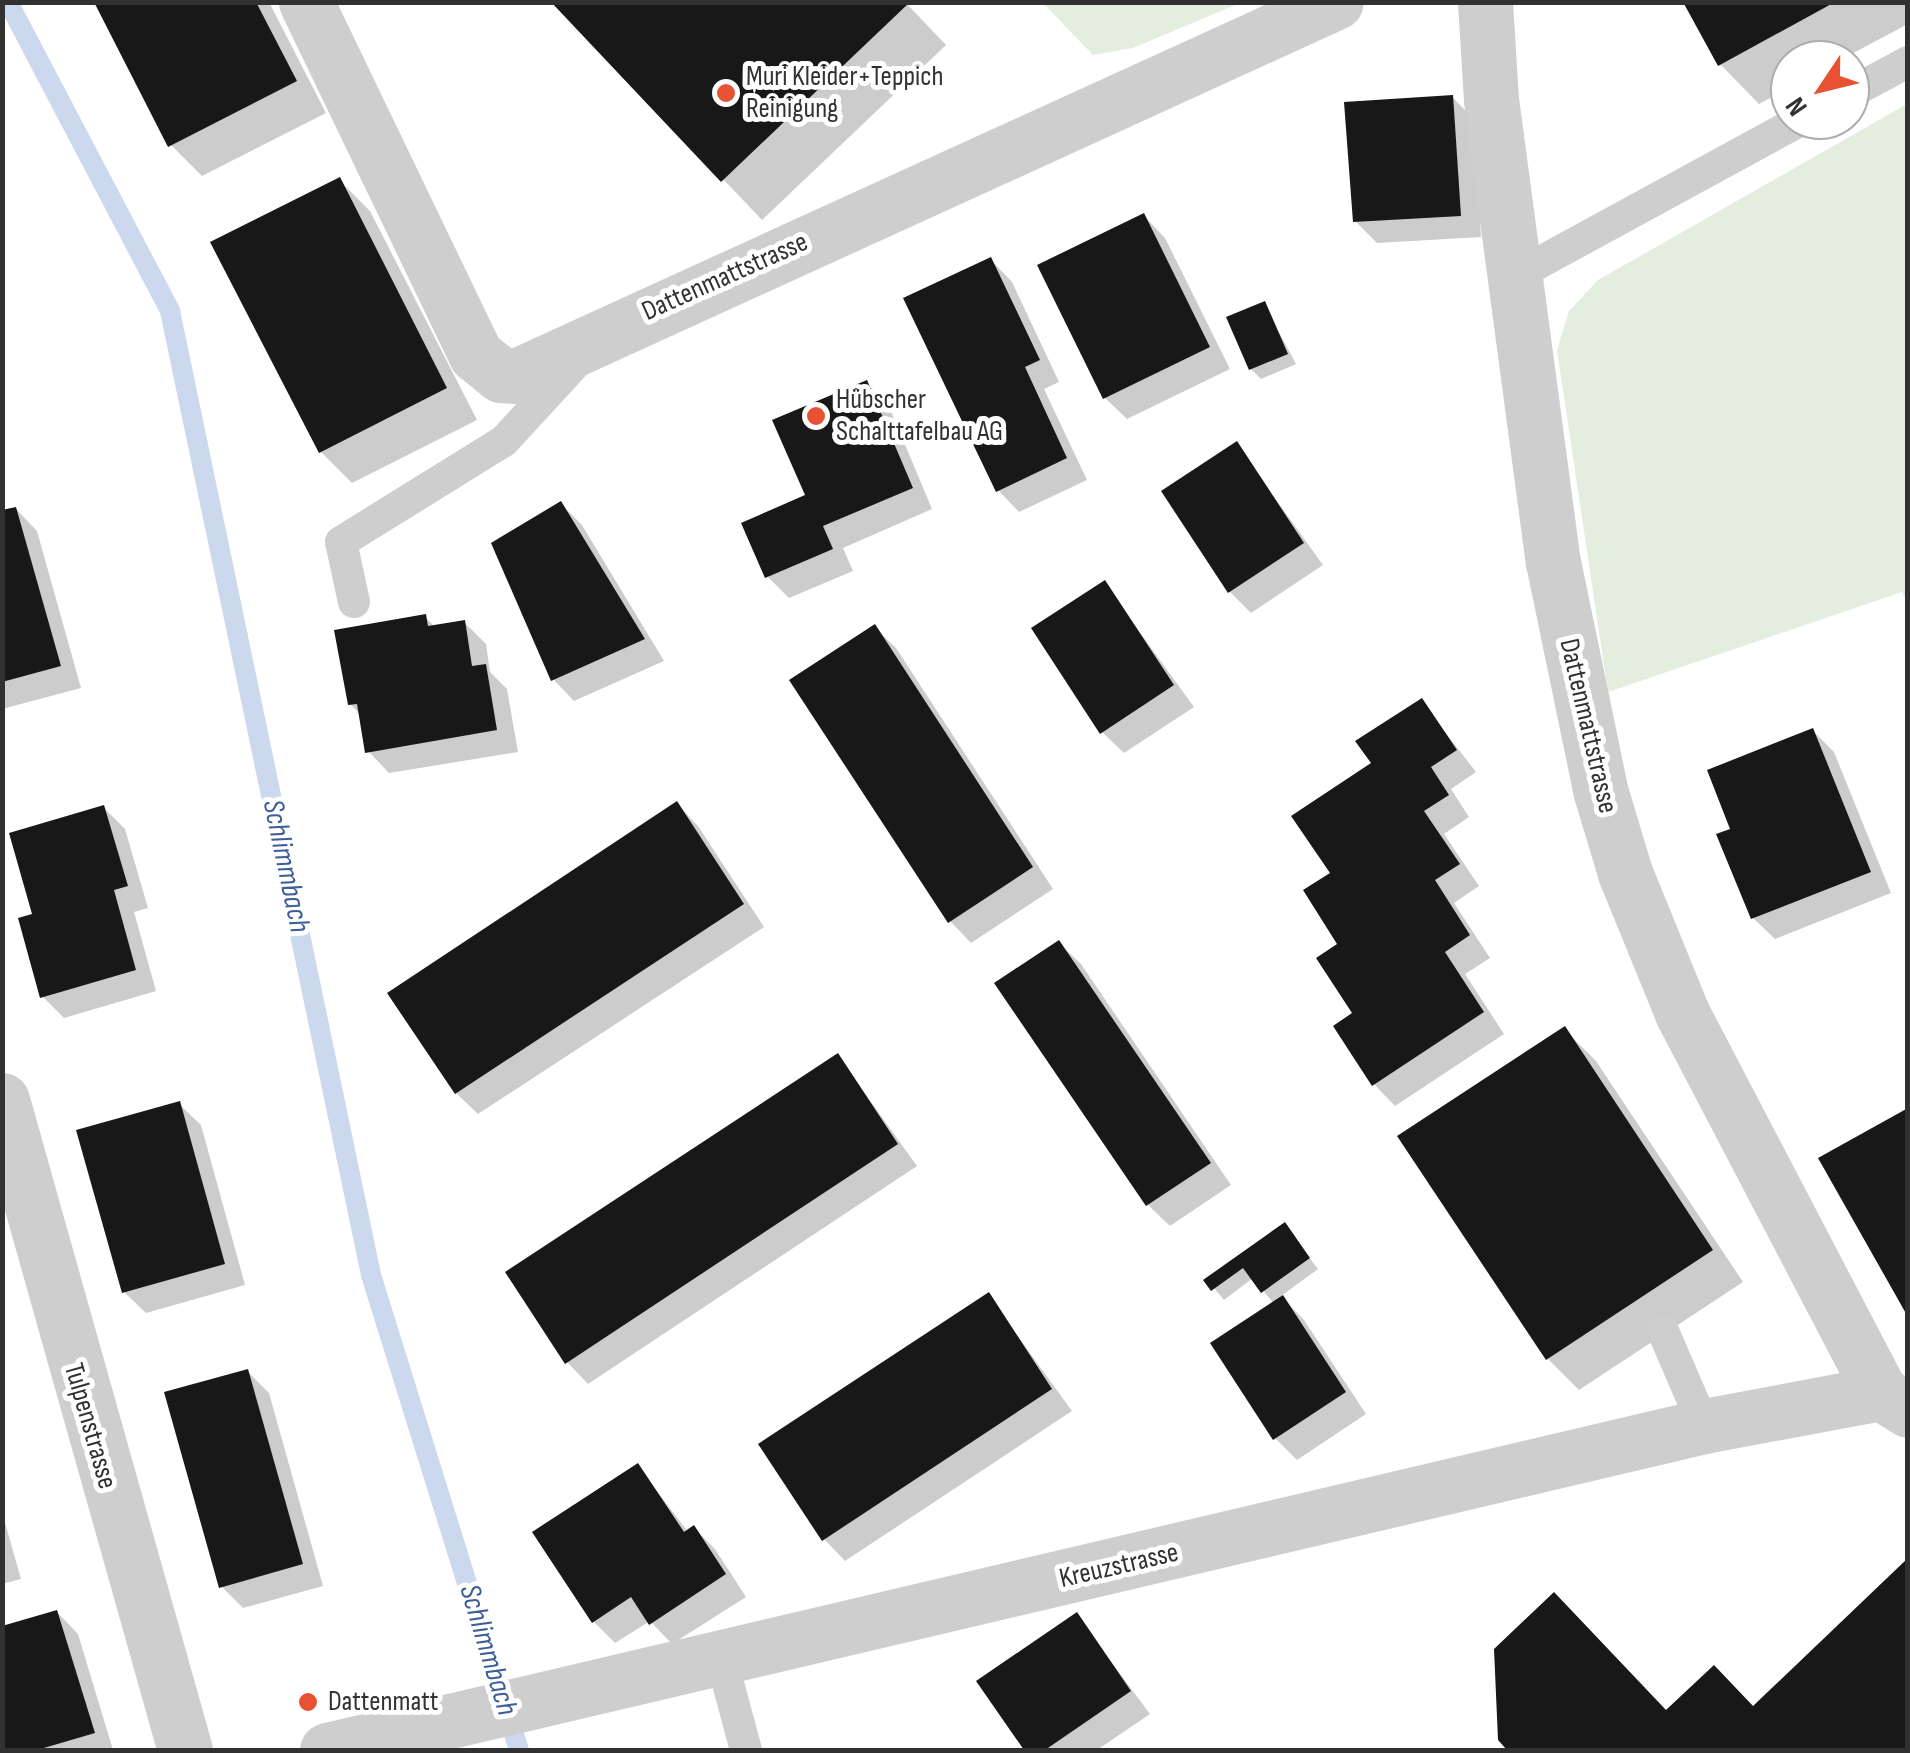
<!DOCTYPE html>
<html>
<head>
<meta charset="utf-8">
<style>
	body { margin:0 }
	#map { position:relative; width:1910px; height:1753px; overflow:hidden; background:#fff; font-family:"Sofia Sans Condensed",sans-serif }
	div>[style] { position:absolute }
	.green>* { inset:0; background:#e4eedf }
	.shadow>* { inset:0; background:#0003 }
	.stream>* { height:20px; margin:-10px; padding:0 10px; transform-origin:10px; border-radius:10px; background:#ccd8ee }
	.building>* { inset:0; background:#181818 }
	.service>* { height:32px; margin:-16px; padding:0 16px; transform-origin:16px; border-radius:16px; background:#cecece }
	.minor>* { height:55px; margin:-27.5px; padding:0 27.5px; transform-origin:27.5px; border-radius:27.5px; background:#cecece }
	.dots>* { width:28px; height:28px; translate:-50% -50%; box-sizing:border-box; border:5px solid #fff; border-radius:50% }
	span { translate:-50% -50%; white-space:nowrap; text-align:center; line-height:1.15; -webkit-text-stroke:10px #fff; paint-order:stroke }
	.poi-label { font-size:28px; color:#313131 }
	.left { translate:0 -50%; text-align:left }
	.street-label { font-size:28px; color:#313131 }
	.water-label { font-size:30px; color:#3d5e96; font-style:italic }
	.frame { position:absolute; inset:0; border:5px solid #313131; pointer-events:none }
	.north { position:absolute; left:1770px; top:40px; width:100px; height:100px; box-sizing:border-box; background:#fff; border:2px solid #adadad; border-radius:50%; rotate:235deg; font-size:28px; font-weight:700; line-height:40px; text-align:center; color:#313131 }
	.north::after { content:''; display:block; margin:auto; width:35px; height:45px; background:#e85233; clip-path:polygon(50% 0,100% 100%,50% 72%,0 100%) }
</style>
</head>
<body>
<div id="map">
	<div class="green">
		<div style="clip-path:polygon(1043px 3px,1240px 3px,1133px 48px,1093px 55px)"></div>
		<div style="clip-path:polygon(1907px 104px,1907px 602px,1902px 592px,1608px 692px,1557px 350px,1569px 311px,1598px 280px)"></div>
	</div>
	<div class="shadow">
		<div style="clip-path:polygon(97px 2px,269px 2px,326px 113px,202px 176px,171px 145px)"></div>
		<div style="clip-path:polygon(555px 2px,905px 2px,946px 45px,762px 220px)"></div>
		<div style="clip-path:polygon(1686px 2px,1908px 2px,1908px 24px,1840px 60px,1790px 60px,1790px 87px,1759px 104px,1720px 64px)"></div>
		<div style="clip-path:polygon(1452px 97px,1474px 119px,1481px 237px,1377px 243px,1355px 221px)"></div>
		<div style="clip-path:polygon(339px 180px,370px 211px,477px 420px,352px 483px,321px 452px)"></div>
		<div style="clip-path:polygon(1144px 216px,1165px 238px,1230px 369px,1127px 419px,1105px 398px)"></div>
		<div style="clip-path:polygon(991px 260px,1012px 282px,1059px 382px,1044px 389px,1087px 480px,1019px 512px,998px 490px)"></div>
		<div style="clip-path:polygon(1264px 304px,1296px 364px,1261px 379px,1251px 369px)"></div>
		<div style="clip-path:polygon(866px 383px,888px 404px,932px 509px,843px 548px,853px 571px,789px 598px,768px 577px)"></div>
		<div style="clip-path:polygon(1236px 444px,1323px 565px,1251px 613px,1230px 592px)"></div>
		<div style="clip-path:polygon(561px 504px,582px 525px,664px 661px,574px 701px,553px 679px)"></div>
		<div style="clip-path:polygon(16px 509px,37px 531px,81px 688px,2px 709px,2px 513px)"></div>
		<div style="clip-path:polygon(1104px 583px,1194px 707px,1124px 753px,1102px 732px)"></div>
		<div style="clip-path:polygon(425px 617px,435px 627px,464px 622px,486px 644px,490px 672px,507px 689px,518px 752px,389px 773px,368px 751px,361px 715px,350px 704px)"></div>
		<div style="clip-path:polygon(874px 627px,896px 648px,1053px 889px,971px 943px,950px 921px)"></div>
		<div style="clip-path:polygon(1421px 701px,1476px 772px,1451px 789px,1469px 817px,1444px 834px,1479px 886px,1454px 903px,1490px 958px,1465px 974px,1504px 1034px,1395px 1106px,1374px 1084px,1341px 945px,1333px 874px,1374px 764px)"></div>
		<div style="clip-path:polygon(1813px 731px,1834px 752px,1891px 893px,1775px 939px,1753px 918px,1733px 831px)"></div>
		<div style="clip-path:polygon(677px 804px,698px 826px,764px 927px,478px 1114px,456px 1093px)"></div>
		<div style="clip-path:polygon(104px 808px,125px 829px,148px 908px,134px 912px,156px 991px,64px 1018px,42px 996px,35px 916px)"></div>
		<div style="clip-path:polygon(1059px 943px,1081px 964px,1231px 1185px,1170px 1226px,1148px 1205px,998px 984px)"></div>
		<div style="clip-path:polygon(1565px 1030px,1596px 1061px,1743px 1282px,1579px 1390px,1548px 1359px)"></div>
		<div style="clip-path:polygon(838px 1056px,917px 1166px,588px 1384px,567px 1362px)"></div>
		<div style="clip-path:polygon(179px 1104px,201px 1125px,245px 1285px,146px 1313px,124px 1292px)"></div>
		<div style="clip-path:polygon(1284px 1225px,1318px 1269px,1281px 1296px,1304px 1320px,1366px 1414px,1297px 1460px,1275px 1438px,1274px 1304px,1253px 1278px,1224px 1300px,1207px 1280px)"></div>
		<div style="clip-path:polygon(988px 1295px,1072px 1411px,845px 1561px,824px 1539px)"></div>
		<div style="clip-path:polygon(247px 1371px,269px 1393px,323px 1586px,243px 1608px,221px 1586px)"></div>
		<div style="clip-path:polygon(638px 1466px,688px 1532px,694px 1528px,715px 1549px,746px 1597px,672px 1644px,650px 1621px,615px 1643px,594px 1622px)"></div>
		<div style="clip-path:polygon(2px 1512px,21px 1579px,2px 1584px)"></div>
		<div style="clip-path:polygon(1908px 1562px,1908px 1750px,1511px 1750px,1500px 1739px,1667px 1713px,1754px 1708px)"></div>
		<div style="clip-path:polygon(57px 1612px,78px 1634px,113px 1750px,2px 1750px,2px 1629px)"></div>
		<div style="clip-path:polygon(1076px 1615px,1150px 1714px,1097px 1750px,1027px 1750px,980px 1682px)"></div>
	</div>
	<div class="stream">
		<div style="left:8px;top:2px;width:349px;rotate:62.3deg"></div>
		<div style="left:170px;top:311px;width:985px;rotate:78.22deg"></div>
		<div style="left:371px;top:1275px;width:498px;rotate:72.7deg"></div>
	</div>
	<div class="building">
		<div style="clip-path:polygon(94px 2px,256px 2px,297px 81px,168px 147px)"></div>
		<div style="clip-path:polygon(551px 2px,910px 2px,721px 182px)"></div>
		<div style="clip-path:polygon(1683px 2px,1835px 2px,1718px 66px)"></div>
		<div style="clip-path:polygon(1453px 95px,1461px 216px,1353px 222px,1344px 102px)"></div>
		<div style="clip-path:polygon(340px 177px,447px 388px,319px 453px,210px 242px)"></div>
		<div style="clip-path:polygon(1144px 213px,1210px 347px,1103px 399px,1037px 265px)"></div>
		<div style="clip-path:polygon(991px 257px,1040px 360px,1025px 367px,1067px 458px,996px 492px,903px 298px)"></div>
		<div style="clip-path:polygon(1265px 301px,1288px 354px,1249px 370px,1226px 317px)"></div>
		<div style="clip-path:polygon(867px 380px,913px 488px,823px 526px,833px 549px,765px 578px,741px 523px,805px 495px,772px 420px)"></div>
		<div style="clip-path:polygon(1237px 441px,1304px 543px,1228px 593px,1161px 491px)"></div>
		<div style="clip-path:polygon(561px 501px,645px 639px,551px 681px,491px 543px)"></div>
		<div style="clip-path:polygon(16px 507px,61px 666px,2px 682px,2px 510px)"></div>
		<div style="clip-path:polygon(1105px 580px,1174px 685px,1100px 734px,1031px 628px)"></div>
		<div style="clip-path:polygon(426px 614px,428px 626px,465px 620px,472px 666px,486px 664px,497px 730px,365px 753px,357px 704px,348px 705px,334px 630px)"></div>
		<div style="clip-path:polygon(875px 624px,1033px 867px,948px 923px,789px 680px)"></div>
		<div style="clip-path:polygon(1422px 698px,1457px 750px,1431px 767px,1449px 795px,1424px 811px,1460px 864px,1435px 880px,1470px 935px,1445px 952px,1484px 1012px,1372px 1086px,1333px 1026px,1352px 1013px,1316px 958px,1337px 944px,1303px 890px,1330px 873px,1291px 816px,1371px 763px,1355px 741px)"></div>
		<div style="clip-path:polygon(1813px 728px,1871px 872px,1751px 919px,1716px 834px,1730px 829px,1707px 770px)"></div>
		<div style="clip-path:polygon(677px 801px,744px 904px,455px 1094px,387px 993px)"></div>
		<div style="clip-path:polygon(104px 805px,128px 886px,114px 890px,136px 970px,40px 998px,18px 918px,32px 914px,9px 833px)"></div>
		<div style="clip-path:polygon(1059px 940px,1211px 1163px,1146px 1206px,994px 983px)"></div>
		<div style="clip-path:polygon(1565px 1026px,1713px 1250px,1546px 1360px,1397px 1136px)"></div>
		<div style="clip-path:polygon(838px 1053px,898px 1144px,565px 1364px,505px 1272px)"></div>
		<div style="clip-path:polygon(180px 1101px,225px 1264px,122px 1293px,76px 1130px)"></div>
		<div style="clip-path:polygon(1908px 1108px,1908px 1317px,1818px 1158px)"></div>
		<div style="clip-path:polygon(1285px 1222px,1310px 1258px,1261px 1293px,1243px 1268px,1211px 1291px,1203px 1280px)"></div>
		<div style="clip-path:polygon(989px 1292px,1052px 1389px,822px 1541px,758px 1444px)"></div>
		<div style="clip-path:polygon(1283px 1295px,1346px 1392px,1273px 1440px,1210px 1343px)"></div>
		<div style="clip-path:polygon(248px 1369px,303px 1564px,219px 1588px,164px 1392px)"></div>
		<div style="clip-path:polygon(638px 1463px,684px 1532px,694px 1525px,726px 1574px,649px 1625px,631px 1597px,592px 1623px,532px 1532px)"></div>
		<div style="clip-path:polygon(1908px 1558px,1908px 1750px,1507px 1750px,1498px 1740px,1494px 1649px,1554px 1592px,1666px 1710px,1714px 1665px,1753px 1706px)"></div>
		<div style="clip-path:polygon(57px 1610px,95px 1733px,37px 1750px,2px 1750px,2px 1626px)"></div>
		<div style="clip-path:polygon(1077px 1612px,1131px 1691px,1045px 1750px,1024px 1750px,976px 1681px)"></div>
	</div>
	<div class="service">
		<div style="left:1850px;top:93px;width:66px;rotate:-28.1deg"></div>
		<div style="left:1515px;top:276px;width:326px;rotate:-28.6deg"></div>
		<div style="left:354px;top:602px;width:61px;rotate:-102.2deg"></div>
		<div style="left:341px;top:542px;width:192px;rotate:-31.8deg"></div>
		<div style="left:504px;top:441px;width:118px;rotate:-47.4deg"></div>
		<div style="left:1663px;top:1331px;width:103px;rotate:66.7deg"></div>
		<div style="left:722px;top:1661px;width:92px;rotate:74.9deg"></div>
	</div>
	<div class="minor">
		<div style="left:306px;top:2px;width:392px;rotate:64.3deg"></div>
		<div style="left:476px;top:355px;width:32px;rotate:39deg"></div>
		<div style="left:501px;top:375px;width:15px;rotate:4deg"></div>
		<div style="left:516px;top:376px;width:901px;rotate:-24.52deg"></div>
		<div style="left:1485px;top:2px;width:97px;rotate:86.5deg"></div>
		<div style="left:1491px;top:99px;width:467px;rotate:82.4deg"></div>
		<div style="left:1553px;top:562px;width:236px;rotate:78.3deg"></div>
		<div style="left:1601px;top:793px;width:84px;rotate:73.3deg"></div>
		<div style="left:1625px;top:873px;width:151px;rotate:67.8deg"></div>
		<div style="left:1682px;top:1013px;width:429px;rotate:62.4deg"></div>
		<div style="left:2px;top:1100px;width:675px;rotate:74.28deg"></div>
		<div style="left:327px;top:1750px;width:1415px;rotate:-13.24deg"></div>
		<div style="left:1704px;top:1426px;width:180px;rotate:-10.6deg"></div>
		<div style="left:1881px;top:1393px;width:32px;rotate:32deg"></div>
	</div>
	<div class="dots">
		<div style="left:726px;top:93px;background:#e85233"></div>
		<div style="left:816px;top:416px;background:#e85233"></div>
		<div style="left:308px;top:1702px;background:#e85233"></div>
	</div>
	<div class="poi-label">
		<span class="left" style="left:746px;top:93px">Muri Kleider+Teppich<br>Reinigung</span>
		<span class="left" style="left:836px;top:416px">Hübscher<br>Schalttafelbau AG</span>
		<span class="left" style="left:328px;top:1702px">Dattenmatt</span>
	</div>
	<div class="street-label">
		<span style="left:725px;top:277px;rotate:-24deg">Dattenmattstrasse</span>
		<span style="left:1588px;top:726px;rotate:77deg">Dattenmattstrasse</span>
		<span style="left:90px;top:1426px;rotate:74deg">Tulpenstrasse</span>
		<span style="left:1119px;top:1566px;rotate:-13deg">Kreuzstrasse</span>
	</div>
	<div class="water-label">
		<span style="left:286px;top:866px;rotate:78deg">Schlimmbach</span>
		<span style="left:488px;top:1650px;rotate:73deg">Schlimmbach</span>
	</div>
	<div class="frame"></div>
	<div class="north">N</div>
</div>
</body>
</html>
